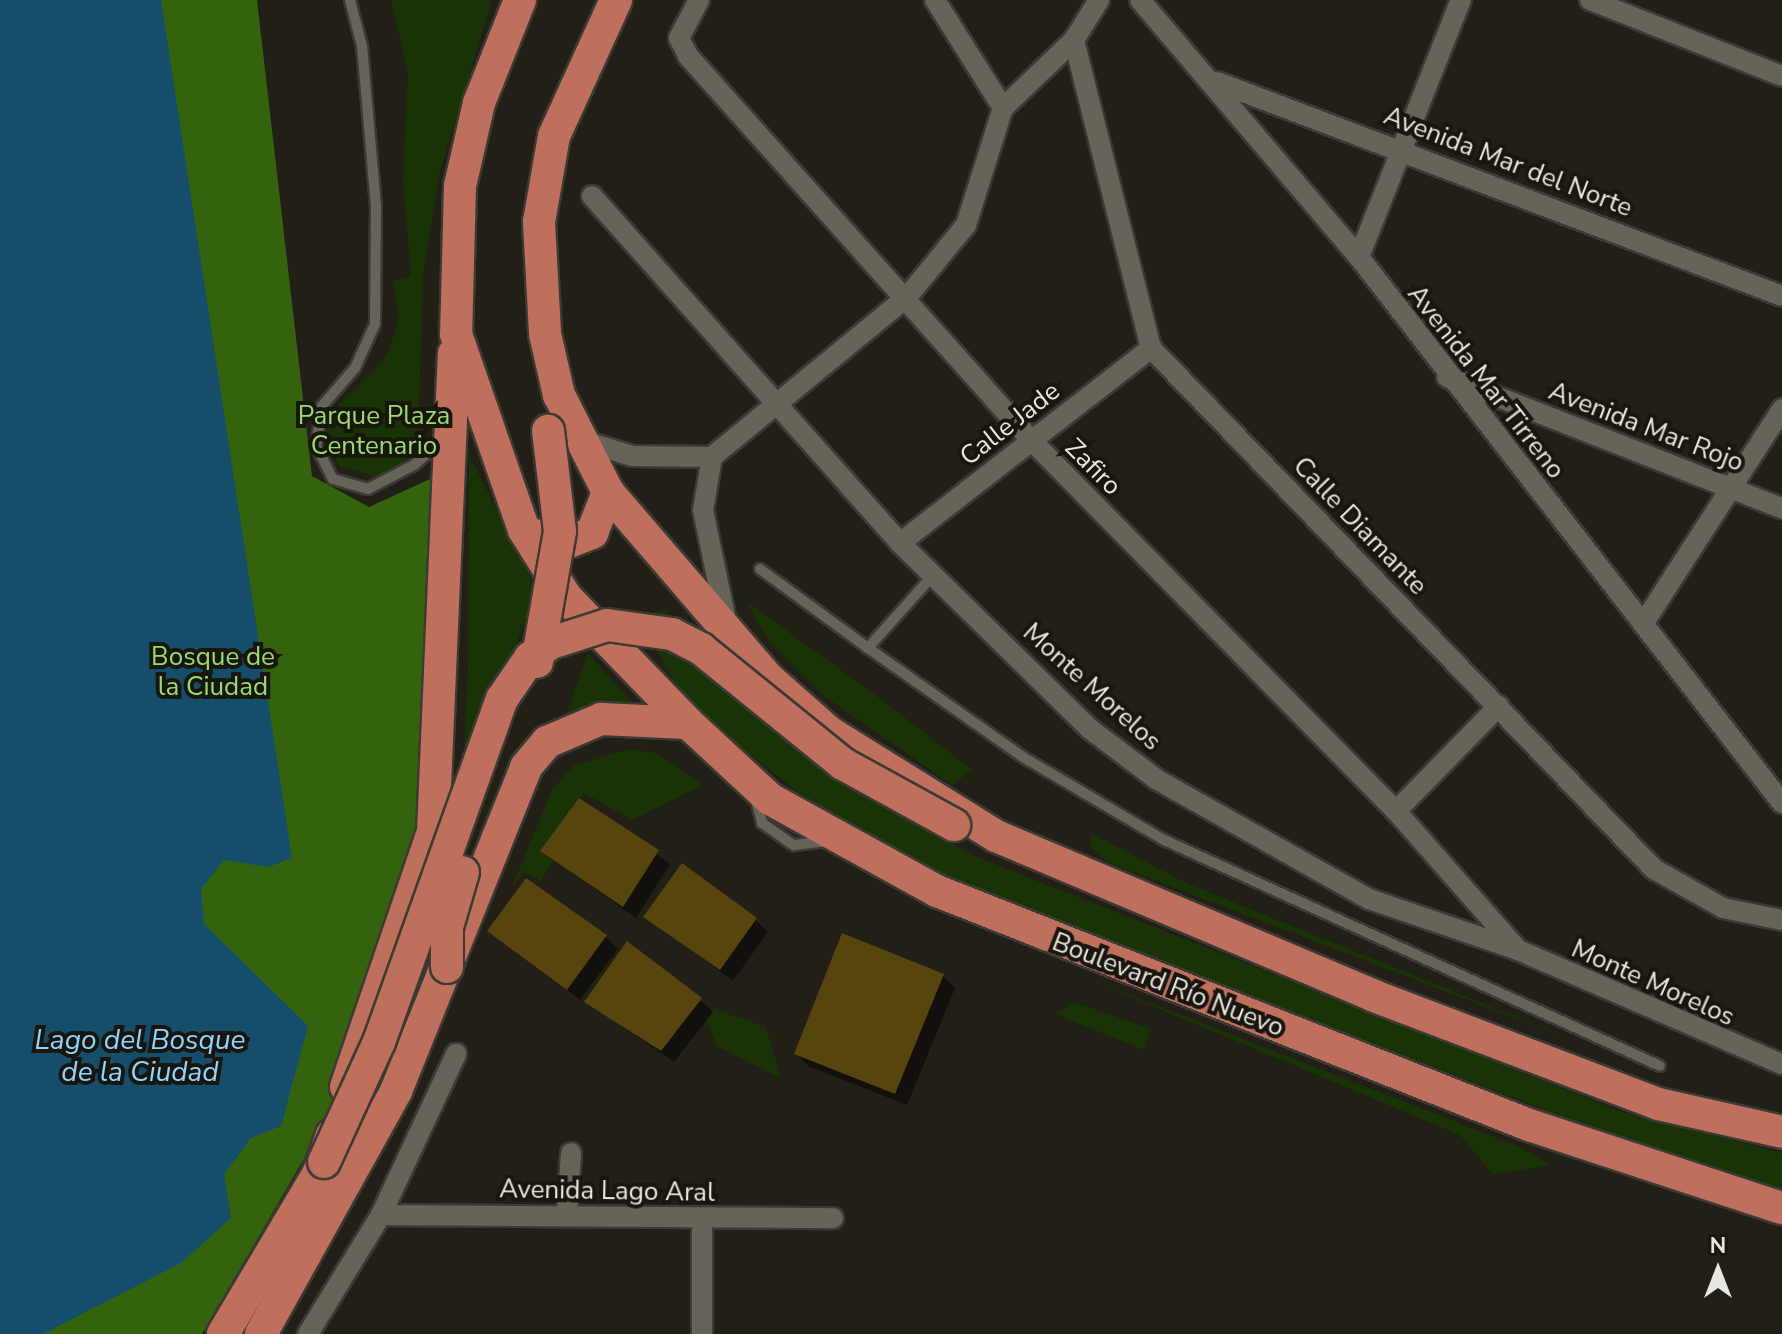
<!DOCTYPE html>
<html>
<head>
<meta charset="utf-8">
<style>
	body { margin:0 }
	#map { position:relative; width:1782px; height:1334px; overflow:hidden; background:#221f17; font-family:"Nunito Sans",sans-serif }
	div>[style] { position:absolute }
	.green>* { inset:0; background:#183404 }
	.forest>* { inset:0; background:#34630e }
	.water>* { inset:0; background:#154e6a }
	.shadow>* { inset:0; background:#0007 }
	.building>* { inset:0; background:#57450e }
	.roads { filter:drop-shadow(2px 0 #3c3a34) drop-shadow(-2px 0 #3c3a34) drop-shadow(0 2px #3c3a34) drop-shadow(0 -2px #3c3a34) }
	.service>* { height:10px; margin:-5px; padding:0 5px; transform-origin:5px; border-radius:5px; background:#676359 }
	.minor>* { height:20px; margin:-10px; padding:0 10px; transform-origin:10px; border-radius:10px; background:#676359 }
	.trunk>* { height:32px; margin:-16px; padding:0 16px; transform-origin:16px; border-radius:16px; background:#bf705c }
	.bridges { filter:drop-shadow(2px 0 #3c3a34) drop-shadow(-2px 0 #3c3a34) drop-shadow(0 2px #3c3a34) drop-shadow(0 -2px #3c3a34) }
	.trunk-bridge>* { height:32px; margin:-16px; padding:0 16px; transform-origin:16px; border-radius:16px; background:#bf705c }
	span { translate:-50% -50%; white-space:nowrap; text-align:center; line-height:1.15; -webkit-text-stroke:8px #19160e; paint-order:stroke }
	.street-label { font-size:26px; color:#e8e6e0 }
	.park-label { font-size:26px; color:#98db72 }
	.water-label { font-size:28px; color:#8ed6fe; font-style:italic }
	.north { position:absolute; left:1678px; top:1230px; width:80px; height:80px; -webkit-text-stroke:6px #19160e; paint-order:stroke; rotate:0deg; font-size:22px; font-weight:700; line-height:32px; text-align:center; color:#e8e6e0 }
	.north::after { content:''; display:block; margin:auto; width:28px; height:36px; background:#e8e6e0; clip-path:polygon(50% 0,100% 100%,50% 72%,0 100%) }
</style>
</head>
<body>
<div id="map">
	<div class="green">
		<div style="clip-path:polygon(391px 0,492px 0,439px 175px,423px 276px,418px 444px,395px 473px,379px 478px,339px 466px,325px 433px,328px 415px,386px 357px,399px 320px,393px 281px,411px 276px,403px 179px,408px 73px)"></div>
		<div style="clip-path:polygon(469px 455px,537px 590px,462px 785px,468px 670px)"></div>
		<div style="clip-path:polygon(746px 601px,886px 703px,972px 770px,952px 785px,820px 693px,769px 642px)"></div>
		<div style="clip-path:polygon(665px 610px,784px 728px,910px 821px,972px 855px,1622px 1112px,1782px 1153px,1782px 1188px,1726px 1180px,938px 876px,799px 793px,715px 726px,677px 687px,645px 629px,650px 613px)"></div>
		<div style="clip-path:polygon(588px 653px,641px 713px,559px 735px)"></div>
		<div style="clip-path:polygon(629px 749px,656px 753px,703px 785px,632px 820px,584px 793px,540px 851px,553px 861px,541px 881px,524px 872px,512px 887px,552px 790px,573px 766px)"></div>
		<div style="clip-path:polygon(1091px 833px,1186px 883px,1583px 1044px,1107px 862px,1091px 847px)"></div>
		<div style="clip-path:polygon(1081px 976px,1518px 1146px,1551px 1165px,1493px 1174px,1460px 1135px)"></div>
		<div style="clip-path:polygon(1074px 1002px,1151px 1029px,1144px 1050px,1055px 1014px)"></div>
		<div style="clip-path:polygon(714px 1009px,766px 1027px,781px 1078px,717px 1046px,706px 1019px)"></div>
	</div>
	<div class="forest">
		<div style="clip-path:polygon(0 0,257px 0,312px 476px,369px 507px,430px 479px,423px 837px,369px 1047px,202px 1334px,0 1334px)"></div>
	</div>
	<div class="water">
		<div style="clip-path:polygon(0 0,161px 0,292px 858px,268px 867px,224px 860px,201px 889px,204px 924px,308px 1026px,281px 1126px,251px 1138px,224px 1174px,231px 1218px,181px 1263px,43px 1334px,0 1334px)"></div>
	</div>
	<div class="shadow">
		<div style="clip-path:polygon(580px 800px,670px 864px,636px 918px,542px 851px)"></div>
		<div style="clip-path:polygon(645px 916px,755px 919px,768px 932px,733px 981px)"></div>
		<div style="clip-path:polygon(489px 931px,605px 936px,618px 949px,580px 1000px)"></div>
		<div style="clip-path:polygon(942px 975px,955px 988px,907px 1105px,808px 1066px,796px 1053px)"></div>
		<div style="clip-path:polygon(700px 1000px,713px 1012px,674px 1062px,587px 1002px)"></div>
	</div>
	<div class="building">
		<div style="clip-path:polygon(579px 798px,659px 850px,623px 907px,540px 851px)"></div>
		<div style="clip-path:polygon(682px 863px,757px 918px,720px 970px,643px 917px)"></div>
		<div style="clip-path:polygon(526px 878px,607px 935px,567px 990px,487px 931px)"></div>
		<div style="clip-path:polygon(842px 933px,944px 974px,895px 1094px,794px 1054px)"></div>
		<div style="clip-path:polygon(627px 941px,702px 998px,661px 1051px,584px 1002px)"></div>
	</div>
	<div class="roads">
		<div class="service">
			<div style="left:350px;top:0;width:48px;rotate:75.4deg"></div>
			<div style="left:362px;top:46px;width:161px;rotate:85deg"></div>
			<div style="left:376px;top:206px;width:118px;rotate:90.5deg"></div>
			<div style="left:375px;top:324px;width:48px;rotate:114.4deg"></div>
			<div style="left:355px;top:368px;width:50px;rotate:131deg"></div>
			<div style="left:322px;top:406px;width:40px;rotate:98.5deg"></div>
			<div style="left:316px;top:446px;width:37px;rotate:63deg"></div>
			<div style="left:333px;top:479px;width:36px;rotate:16deg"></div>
			<div style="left:368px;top:489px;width:52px;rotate:-27.6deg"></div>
			<div style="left:414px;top:465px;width:38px;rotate:-41deg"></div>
			<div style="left:760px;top:569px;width:134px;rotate:36.2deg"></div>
			<div style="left:868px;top:648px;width:98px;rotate:-48.3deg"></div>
			<div style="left:868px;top:648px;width:189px;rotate:35.1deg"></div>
			<div style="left:1023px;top:757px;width:161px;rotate:30.5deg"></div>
			<div style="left:1162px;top:839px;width:547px;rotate:24.5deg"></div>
			<div style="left:756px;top:800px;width:24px;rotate:75deg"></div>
			<div style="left:762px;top:823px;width:39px;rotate:35deg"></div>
			<div style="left:794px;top:845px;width:33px;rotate:-7deg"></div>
		</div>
		<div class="minor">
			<div style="left:699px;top:0;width:43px;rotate:117.8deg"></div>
			<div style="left:679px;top:38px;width:20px;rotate:63deg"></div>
			<div style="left:688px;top:56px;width:515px;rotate:48.23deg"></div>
			<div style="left:1031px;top:440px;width:520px;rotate:45.47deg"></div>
			<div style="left:1396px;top:811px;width:185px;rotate:48.7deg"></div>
			<div style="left:935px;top:0;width:128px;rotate:57.8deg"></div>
			<div style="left:1140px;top:0;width:338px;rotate:49.6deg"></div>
			<div style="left:1359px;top:257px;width:691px;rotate:52.23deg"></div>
			<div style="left:1590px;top:0;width:206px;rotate:21.6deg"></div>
			<div style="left:1074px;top:40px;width:317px;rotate:76deg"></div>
			<div style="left:1151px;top:348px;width:724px;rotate:46.01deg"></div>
			<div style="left:1654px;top:869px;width:79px;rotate:29.5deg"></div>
			<div style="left:1723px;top:908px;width:60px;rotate:11.5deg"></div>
			<div style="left:1217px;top:82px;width:604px;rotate:20.74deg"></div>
			<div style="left:592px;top:196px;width:464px;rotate:48.4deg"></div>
			<div style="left:900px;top:543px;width:266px;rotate:44.4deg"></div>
			<div style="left:1090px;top:729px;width:83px;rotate:37.1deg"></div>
			<div style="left:1156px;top:779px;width:244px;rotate:29.4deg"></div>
			<div style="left:1369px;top:899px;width:157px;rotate:18.9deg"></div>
			<div style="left:1518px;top:950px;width:288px;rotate:23.4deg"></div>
			<div style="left:1359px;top:257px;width:277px;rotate:-68.4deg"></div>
			<div style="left:1447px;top:377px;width:360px;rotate:21.4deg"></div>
			<div style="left:581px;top:440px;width:53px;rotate:17.4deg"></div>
			<div style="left:632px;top:456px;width:80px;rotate:0.7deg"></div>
			<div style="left:712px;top:457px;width:254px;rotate:-39.4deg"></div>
			<div style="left:908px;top:296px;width:92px;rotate:-50.8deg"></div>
			<div style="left:966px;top:225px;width:123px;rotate:-72.5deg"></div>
			<div style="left:1003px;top:108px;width:98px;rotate:-43.8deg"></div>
			<div style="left:1074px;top:40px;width:47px;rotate:-58deg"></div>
			<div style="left:712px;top:457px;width:54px;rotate:99.6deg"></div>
			<div style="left:703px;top:510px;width:113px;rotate:78.3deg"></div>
			<div style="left:900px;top:543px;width:318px;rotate:-37.8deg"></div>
			<div style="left:1643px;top:624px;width:256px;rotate:-57.1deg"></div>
			<div style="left:1396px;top:811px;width:147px;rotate:-45.6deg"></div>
			<div style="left:381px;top:1215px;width:452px;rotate:0.4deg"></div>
			<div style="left:567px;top:1215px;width:62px;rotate:-86.3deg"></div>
			<div style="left:308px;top:1334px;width:140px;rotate:-58.5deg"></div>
			<div style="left:381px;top:1215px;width:178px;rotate:-65deg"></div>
			<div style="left:702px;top:1334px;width:116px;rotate:-90deg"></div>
		</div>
		<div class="trunk">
			<div style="left:520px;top:0;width:111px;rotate:111.7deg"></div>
			<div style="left:479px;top:103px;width:85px;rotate:102.9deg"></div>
			<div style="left:460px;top:186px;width:148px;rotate:91.5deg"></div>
			<div style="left:456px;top:334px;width:207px;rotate:70.9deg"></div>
			<div style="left:524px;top:530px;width:79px;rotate:57.9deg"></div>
			<div style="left:566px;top:597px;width:175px;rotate:45.9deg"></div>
			<div style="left:688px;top:723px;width:112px;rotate:42.8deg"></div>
			<div style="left:770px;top:799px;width:191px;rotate:28.9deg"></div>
			<div style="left:937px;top:891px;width:637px;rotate:21.57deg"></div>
			<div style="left:1529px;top:1125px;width:266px;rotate:18.2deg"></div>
			<div style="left:616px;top:0;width:149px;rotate:114.5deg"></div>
			<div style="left:554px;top:136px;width:87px;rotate:99.9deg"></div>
			<div style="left:539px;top:222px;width:112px;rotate:86.9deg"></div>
			<div style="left:545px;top:334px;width:63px;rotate:77.1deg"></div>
			<div style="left:559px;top:395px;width:109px;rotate:63.2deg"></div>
			<div style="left:608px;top:492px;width:245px;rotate:49.3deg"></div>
			<div style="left:768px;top:678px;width:81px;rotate:41.5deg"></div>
			<div style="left:829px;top:732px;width:197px;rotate:31.9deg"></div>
			<div style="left:996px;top:836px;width:410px;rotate:22.9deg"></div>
			<div style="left:1374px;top:996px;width:304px;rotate:20.8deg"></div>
			<div style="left:1658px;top:1104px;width:127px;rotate:12.7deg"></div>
			<div style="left:535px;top:535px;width:37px;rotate:9deg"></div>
			<div style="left:572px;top:541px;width:22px;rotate:-22deg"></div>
			<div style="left:592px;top:533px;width:44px;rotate:-68.7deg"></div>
			<div style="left:346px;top:1087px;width:269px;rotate:-71.2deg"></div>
			<div style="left:433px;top:832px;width:479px;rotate:-87.5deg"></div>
			<div style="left:223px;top:1334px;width:188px;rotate:-59.3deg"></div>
			<div style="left:319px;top:1172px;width:39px;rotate:-71deg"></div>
			<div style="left:261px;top:1334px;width:278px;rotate:-60.9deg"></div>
			<div style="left:396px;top:1091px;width:349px;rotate:-68.1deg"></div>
			<div style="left:526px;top:767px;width:33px;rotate:-50deg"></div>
			<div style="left:547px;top:742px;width:59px;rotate:-23.1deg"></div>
			<div style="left:601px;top:719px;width:87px;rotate:2.6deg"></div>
		</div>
	</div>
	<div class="bridges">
		<div class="trunk-bridge">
			<div style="left:537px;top:662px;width:133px;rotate:-80deg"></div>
			<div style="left:560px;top:531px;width:101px;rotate:-96.8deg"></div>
			<div style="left:447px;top:967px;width:40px;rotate:-90deg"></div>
			<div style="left:447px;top:927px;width:57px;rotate:-73.8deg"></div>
			<div style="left:324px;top:1162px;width:132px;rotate:-65.4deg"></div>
			<div style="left:379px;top:1042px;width:364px;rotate:-70.3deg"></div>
			<div style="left:502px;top:699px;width:50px;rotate:-55.7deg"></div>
			<div style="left:530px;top:658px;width:26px;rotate:-36deg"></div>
			<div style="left:551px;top:643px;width:59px;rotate:-17.8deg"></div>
			<div style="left:607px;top:625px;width:66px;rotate:7.9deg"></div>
			<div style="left:672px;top:634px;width:33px;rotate:27deg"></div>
			<div style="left:701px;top:649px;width:183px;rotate:39deg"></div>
			<div style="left:843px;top:764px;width:127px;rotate:28.8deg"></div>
		</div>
	</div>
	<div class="street-label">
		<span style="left:1508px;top:162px;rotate:21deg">Avenida Mar del Norte</span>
		<span style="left:1486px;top:382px;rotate:52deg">Avenida Mar Tirreno</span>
		<span style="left:1010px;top:424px;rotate:-38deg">Calle Jade</span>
		<span style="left:1646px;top:427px;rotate:21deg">Avenida Mar Rojo</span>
		<span style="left:1093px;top:467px;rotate:45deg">Zafiro</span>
		<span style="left:1360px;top:526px;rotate:46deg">Calle Diamante</span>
		<span style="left:1092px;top:687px;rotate:42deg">Monte Morelos</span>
		<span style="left:1653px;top:983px;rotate:24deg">Monte Morelos</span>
		<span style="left:1168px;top:985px;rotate:21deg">Boulevard Río Nuevo</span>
		<span style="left:607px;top:1191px;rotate:1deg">Avenida Lago Aral</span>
	</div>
	<div class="park-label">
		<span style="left:374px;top:431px">Parque Plaza<br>Centenario</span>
		<span style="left:213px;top:672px">Bosque de<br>la Ciudad</span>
	</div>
	<div class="water-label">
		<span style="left:140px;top:1056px">Lago del Bosque<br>de la Ciudad</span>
	</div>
	<div class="north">N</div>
</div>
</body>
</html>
